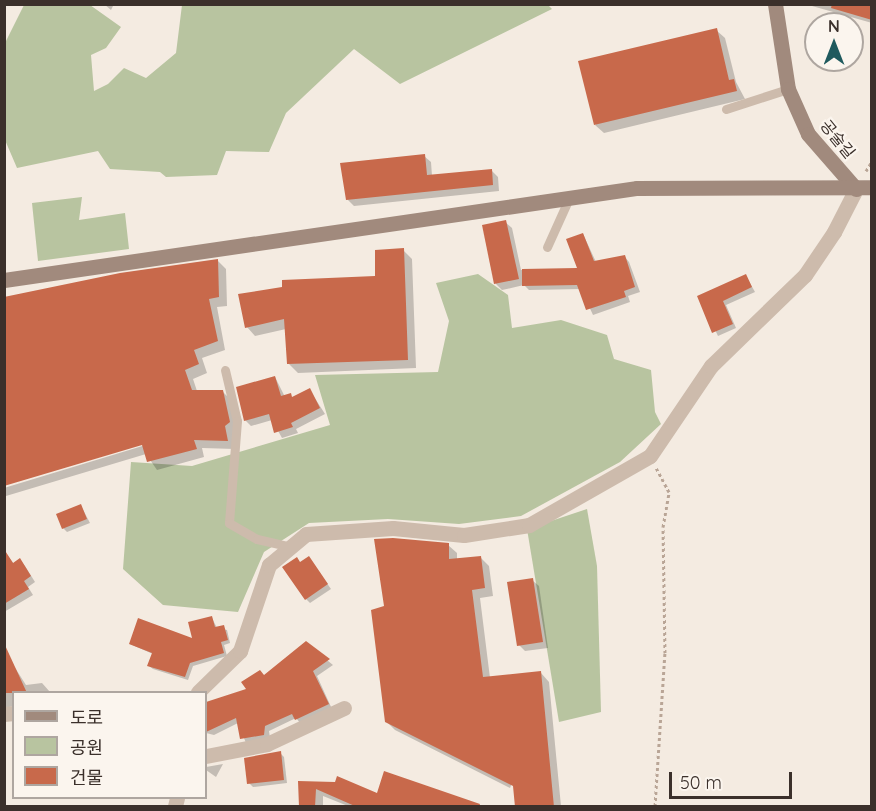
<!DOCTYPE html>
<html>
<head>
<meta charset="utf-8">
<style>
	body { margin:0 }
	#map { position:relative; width:876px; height:811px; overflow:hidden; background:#f4ebe1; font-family:Quicksand,"Noto Sans KR",sans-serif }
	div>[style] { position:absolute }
	.green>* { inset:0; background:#b8c4a0 }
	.shadow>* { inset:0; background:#0003 }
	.building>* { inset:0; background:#c8694b }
	.path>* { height:3px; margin-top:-1.5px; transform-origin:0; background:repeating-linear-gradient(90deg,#b9a596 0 3px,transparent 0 6px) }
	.lane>* { height:9px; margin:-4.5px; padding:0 4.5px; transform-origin:4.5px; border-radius:4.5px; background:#cdbbac }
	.street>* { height:15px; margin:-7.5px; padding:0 7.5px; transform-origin:7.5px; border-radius:7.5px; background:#cdbbac }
	.secondary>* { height:15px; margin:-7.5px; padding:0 7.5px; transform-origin:7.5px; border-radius:7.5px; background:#a18a7d }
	span { translate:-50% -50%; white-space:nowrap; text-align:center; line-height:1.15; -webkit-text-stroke:4.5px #fbf5ee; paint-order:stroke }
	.street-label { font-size:16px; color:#3b302b }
	.frame { position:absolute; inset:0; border:6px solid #3b302b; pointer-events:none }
	.legend { position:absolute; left:12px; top:691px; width:195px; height:108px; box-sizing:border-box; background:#fbf5ee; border:2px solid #aea6a0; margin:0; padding:8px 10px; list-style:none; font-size:18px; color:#3b302b }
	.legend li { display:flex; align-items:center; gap:12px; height:30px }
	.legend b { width:30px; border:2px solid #aea6a0 }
	.north { position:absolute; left:804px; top:12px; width:60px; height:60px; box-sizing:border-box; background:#fbf5ee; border:2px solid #aea6a0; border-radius:50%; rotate:0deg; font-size:16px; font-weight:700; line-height:24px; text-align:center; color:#3b302b }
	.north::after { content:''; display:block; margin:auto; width:21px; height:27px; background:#1f5a5e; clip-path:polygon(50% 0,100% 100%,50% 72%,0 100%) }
	.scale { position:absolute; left:669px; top:772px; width:123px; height:27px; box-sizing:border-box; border:3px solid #3b302b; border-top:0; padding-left:8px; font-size:18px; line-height:21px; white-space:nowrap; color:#3b302b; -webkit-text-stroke:4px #fbf5ee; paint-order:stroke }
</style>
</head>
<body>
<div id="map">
	<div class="green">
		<div style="clip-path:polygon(548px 5px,552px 9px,400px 84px,354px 49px,286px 113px,269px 152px,226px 151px,217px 175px,166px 177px,160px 172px,110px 169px,98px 151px,17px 168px,5px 140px,5px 43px,24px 5px,90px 5px,121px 27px,106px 48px,91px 55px,94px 91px,108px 84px,124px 68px,146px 78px,176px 53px,182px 5px)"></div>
		<div style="clip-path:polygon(82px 197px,79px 220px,125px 213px,129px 249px,38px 261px,32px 203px)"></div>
		<div style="clip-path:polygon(478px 274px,508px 295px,512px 328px,561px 320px,607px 335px,614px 359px,651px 370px,655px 412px,661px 424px,620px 462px,521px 516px,459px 524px,388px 519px,309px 523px,264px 552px,238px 612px,163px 605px,123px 569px,131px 462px,192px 466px,330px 425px,315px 375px,438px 372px,449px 321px,436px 283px)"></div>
		<div style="clip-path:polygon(587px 509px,597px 566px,601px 712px,559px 722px,527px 529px)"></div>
	</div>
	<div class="shadow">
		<div style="clip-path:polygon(104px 4px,114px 4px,111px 10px)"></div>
		<div style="clip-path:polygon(805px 4px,872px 4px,872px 23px)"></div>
		<div style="clip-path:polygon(716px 30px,725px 38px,736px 82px,745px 99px,604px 133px,595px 125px)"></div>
		<div style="clip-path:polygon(424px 156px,431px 162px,432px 176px,491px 170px,498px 177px,499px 191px,354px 206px,347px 199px)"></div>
		<div style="clip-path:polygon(505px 222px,512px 228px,521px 270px,579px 269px,583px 234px,596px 262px,624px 256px,629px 262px,640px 292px,628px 296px,630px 302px,593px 315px,581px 289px,529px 290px,524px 285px,502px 290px,496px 284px,483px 226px)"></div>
		<div style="clip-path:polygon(403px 250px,412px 259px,416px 368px,298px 373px,289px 364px,286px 329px,255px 336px,247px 327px,376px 277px)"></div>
		<div style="clip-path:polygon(217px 260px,226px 269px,227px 306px,217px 307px,225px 350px,202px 358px,207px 373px,193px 379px,197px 391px,222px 391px,231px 400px,238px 433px,235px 449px,202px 448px,204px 457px,157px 470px,146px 454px,6px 496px,4px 488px,149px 444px)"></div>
		<div style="clip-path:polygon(746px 276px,755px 292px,726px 305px,736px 328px,718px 336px,699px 297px)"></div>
		<div style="clip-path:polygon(275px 377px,285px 397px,293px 398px,309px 389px,325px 414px,296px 429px,298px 433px,282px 438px,272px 420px,251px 426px,245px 420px)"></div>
		<div style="clip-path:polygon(81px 506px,90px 523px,67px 532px,63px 528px)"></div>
		<div style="clip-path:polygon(448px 545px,457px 553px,457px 560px,480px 557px,489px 566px,493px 596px,480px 598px,490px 678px,541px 673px,549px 682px,561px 806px,517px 806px,514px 778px,510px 788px,395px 730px,386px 721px,386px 607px)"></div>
		<div style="clip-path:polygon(4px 551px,14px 564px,20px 560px,25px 566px,35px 582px,28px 587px,33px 595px,4px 612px)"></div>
		<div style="clip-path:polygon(312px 562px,331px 589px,310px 603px,306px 599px,301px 563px)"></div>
		<div style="clip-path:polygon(532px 580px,539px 586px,548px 648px,525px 651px,519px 645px)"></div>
		<div style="clip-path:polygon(212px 618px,217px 628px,227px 630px,230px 643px,224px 645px,227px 656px,193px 666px,188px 680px,153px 669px,149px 666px,153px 654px,130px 644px,194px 640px)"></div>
		<div style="clip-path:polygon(306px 643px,333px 665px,317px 676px,332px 709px,301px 724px,296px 718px,269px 731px,270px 738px,246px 743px,238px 723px,214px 735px,206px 733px,206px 704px,248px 689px)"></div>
		<div style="clip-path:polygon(12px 663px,26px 685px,42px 683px,50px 692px,14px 692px,14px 706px,4px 708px,4px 684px)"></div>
		<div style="clip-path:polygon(280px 753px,284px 757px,287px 783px,253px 787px,249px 783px)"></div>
		<div style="clip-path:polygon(223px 764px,216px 777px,206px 770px,206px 767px)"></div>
		<div style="clip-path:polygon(385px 773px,481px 806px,348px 806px,323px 796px,323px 806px,300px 806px,300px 783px,378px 795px)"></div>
	</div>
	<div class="building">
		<div style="clip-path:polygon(832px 4px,872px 4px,872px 20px,831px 8px)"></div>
		<div style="clip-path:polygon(717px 28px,729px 80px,734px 79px,737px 91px,594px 125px,578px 61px)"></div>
		<div style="clip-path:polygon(425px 154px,427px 175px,492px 169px,493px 185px,346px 200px,340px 163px)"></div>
		<div style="clip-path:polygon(506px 220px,519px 279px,494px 284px,482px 225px)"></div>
		<div style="clip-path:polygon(583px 233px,594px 261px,625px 255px,635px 287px,624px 291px,626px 297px,586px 310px,577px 285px,522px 286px,522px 269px,577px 268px,566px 239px)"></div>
		<div style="clip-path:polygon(404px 248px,408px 360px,287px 364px,284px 319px,245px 328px,238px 294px,282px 287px,282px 280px,375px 276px,375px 250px)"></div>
		<div style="clip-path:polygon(218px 259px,219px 297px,209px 299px,218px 341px,194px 350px,199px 364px,185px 370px,192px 390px,223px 390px,230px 422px,225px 426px,228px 441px,194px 440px,197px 449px,147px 462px,142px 445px,4px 486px,4px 297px,120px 273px)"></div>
		<div style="clip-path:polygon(746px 274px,752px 287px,723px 301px,733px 324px,712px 333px,697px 296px)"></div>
		<div style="clip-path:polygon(275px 376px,281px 396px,291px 393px,292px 397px,310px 388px,320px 408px,291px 423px,293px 427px,274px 433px,269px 414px,244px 421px,236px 387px)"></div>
		<div style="clip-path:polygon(81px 504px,87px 519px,62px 529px,56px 514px)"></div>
		<div style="clip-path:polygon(393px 538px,449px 543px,449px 559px,481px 556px,485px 588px,472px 590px,483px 677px,541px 671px,554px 807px,515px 807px,513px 786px,385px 722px,371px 610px,384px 606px,374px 539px)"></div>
		<div style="clip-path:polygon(4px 549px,13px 563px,20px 558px,31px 576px,24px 581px,29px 589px,4px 604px)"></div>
		<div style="clip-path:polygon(309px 556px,328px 584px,305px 600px,282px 567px,297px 557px,300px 562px)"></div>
		<div style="clip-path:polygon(533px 578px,543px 642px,517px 646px,507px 582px)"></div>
		<div style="clip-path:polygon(212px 616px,215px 627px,224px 625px,228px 640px,221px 642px,224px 653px,190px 663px,185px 677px,147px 666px,152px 653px,129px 644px,138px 618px,192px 638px,188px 622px)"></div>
		<div style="clip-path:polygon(306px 641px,330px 659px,313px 671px,329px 704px,295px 720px,292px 714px,265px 726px,264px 735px,240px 739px,236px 718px,206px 732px,206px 702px,246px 689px,241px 682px,260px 670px,264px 675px)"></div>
		<div style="clip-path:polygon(4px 643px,27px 693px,4px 693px)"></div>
		<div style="clip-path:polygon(281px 751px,284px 780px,247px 784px,244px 758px)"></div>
		<div style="clip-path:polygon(384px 771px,480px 804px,479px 807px,357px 807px,316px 789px,315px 807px,299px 807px,298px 781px,335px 782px,337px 776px,377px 793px)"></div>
	</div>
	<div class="path">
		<div style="left:866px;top:171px;width:12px;rotate:-59deg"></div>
		<div style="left:655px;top:806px;width:153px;rotate:-86.3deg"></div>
		<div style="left:665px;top:653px;width:126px;rotate:-90.9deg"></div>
		<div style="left:663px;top:527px;width:36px;rotate:-80deg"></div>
		<div style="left:669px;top:492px;width:27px;rotate:-118deg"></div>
	</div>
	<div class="lane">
		<div style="left:726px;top:109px;width:65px;rotate:-17.9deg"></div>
		<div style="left:547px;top:247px;width:56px;rotate:-65.7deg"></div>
		<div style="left:225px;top:370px;width:52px;rotate:76.8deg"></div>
		<div style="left:237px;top:421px;width:102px;rotate:94.5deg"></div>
		<div style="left:229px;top:523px;width:32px;rotate:30deg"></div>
		<div style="left:257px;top:539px;width:35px;rotate:13deg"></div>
	</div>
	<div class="street">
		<div style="left:198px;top:692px;width:59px;rotate:-44.3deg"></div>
		<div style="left:240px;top:651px;width:91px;rotate:-71.4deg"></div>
		<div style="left:269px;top:565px;width:48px;rotate:-40deg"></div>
		<div style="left:306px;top:534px;width:87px;rotate:-3.9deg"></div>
		<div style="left:393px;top:528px;width:71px;rotate:5.6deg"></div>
		<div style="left:464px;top:535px;width:66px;rotate:-8.7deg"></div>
		<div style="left:529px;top:525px;width:139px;rotate:-29.7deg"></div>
		<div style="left:650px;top:456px;width:109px;rotate:-55.9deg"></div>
		<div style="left:711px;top:366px;width:131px;rotate:-44.1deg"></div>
		<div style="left:805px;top:275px;width:52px;rotate:-56deg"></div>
		<div style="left:834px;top:232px;width:48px;rotate:-62.9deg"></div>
		<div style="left:4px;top:714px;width:10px;rotate:-6deg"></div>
		<div style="left:206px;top:756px;width:62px;rotate:-11.1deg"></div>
		<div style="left:267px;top:744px;width:85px;rotate:-25.1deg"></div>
		<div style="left:175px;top:806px;width:8px;rotate:-76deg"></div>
	</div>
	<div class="secondary">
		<div style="left:775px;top:4px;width:86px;rotate:81.3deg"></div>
		<div style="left:788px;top:89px;width:49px;rotate:66deg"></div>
		<div style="left:808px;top:134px;width:73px;rotate:48.9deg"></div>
		<div style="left:4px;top:280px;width:640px;rotate:-8.27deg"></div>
		<div style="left:637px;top:188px;width:235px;rotate:-0.2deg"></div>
	</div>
	<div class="street-label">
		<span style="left:838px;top:139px;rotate:51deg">공술길</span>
	</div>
	<div class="frame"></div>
	<ul class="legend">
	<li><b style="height:8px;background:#a18a7d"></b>도로</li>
	<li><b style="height:16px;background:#b8c4a0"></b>공원</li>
	<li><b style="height:16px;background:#c8694b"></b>건물</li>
	</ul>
	<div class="north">N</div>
	<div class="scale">50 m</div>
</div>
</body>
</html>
